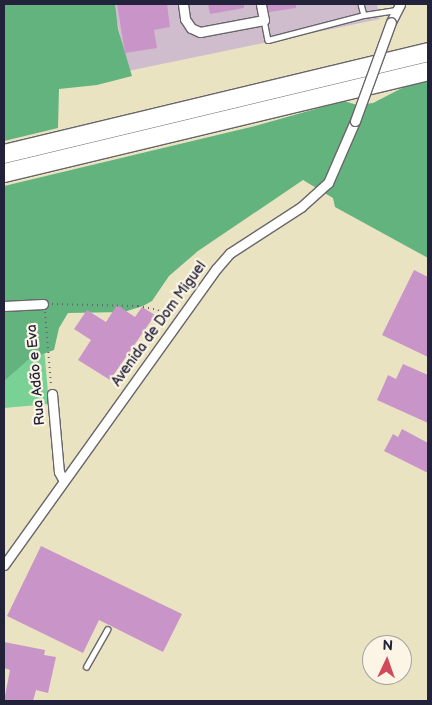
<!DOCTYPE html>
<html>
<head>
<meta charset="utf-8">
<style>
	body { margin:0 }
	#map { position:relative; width:432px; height:705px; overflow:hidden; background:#eae3c2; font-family:"Balsamiq Sans",sans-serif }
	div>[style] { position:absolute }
	.industrial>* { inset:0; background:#cfbdce }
	.green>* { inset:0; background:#7ad196 }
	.forest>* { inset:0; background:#63b37f }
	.building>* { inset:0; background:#c995c8 }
	.path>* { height:2px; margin-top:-1px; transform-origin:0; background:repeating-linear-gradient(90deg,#68666a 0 1px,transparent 0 5px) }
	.roads { filter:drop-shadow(1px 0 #68666a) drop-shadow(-1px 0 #68666a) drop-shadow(0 1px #68666a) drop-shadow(0 -1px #68666a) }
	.lane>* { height:4.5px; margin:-2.25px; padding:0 2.25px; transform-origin:2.25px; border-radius:2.25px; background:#fff }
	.street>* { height:9px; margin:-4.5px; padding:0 4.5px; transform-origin:4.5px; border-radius:4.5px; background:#fff }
	.highway>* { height:18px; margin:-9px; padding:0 9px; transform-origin:9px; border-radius:9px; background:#fff }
	.bridges { filter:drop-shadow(1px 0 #68666a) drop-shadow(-1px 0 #68666a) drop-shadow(0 1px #68666a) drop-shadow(0 -1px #68666a) }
	.street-bridge>* { height:9px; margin:-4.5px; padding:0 4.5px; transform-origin:4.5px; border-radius:4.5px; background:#fff }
	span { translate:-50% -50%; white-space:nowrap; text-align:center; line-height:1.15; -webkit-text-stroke:4.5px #fcf5e5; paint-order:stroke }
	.street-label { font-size:14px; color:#22223b }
	.frame { position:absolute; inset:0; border:5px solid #22223b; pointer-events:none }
	.north { position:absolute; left:362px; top:635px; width:50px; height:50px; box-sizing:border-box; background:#fcf5e5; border:1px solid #a5a1a1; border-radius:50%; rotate:3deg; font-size:14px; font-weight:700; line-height:20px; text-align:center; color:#22223b }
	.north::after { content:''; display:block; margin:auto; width:18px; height:22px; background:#d1495b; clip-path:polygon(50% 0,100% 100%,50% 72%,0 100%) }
</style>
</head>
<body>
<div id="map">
	<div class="industrial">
		<div style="clip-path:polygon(113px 4px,377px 4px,380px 19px,128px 71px)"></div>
	</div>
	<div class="green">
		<div style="clip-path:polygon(4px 312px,41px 313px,49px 404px,4px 408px)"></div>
	</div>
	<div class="forest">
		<div style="clip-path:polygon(4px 4px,115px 4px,118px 29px,132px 76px,97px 85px,59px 89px,58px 128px,4px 141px)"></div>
		<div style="clip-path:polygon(428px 81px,428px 258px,335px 207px,333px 198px,303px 180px,198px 251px,169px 276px,152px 301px,143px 306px,124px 312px,68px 313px,59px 328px,54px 350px,29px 359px,4px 381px,4px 186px,255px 126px,344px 101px,357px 105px,373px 103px,406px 86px)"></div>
	</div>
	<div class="building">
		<div style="clip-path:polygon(117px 4px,167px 4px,170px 27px,154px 30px,157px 48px,125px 53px)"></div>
		<div style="clip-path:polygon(208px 4px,244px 4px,244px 8px,210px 14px)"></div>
		<div style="clip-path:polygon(267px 4px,296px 4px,296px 8px,269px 12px)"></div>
		<div style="clip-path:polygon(414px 270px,428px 277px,428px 357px,382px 335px)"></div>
		<div style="clip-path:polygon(117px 305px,135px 317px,142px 307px,155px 315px,110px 380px,78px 360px,91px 340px,74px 329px,87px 310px,106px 322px)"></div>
		<div style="clip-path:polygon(403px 364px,428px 375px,428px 423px,377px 400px,388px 375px,396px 379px)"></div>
		<div style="clip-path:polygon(402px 429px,428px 443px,428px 473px,384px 451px,393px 434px,398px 437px)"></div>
		<div style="clip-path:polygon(41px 546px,182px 614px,163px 652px,99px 620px,83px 653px,7px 616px)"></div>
		<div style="clip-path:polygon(4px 642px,45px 650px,44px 655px,56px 657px,48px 693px,36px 690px,33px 701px,4px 701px,10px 670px,4px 668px)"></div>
	</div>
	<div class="path">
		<div style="left:52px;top:304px;width:86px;rotate:1.3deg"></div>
		<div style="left:138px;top:306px;width:20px;rotate:11deg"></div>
		<div style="left:158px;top:310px;width:6px;rotate:39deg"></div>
		<div style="left:45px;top:312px;width:73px;rotate:85.3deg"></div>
	</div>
	<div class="roads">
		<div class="lane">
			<div style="left:361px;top:4px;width:11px;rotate:75deg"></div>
			<div style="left:264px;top:20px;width:20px;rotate:79deg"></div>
			<div style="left:268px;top:40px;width:99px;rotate:-14.6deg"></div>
			<div style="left:364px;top:15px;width:32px;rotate:-9deg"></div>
			<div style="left:86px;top:667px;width:43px;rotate:-60.4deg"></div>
		</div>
		<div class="street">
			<div style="left:183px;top:4px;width:15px;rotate:82deg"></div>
			<div style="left:185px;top:19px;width:11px;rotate:56deg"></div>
			<div style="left:191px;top:28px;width:10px;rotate:24deg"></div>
			<div style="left:200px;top:32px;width:65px;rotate:-10.6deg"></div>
			<div style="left:264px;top:20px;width:16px;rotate:-101deg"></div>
			<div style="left:391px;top:22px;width:20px;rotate:-63deg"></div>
			<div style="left:4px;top:306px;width:39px;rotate:-3deg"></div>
			<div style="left:52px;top:394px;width:78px;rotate:84.9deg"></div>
			<div style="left:59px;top:472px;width:10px;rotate:61deg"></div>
			<div style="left:4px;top:565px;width:364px;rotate:-54.4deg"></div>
			<div style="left:216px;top:269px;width:21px;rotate:-49deg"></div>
			<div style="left:230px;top:253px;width:85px;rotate:-32.9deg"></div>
			<div style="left:301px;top:207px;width:36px;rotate:-42deg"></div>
			<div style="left:328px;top:183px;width:68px;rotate:-66.5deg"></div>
		</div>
		<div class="highway">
			<div style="left:4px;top:154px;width:436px;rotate:-13.5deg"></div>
			<div style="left:4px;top:173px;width:436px;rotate:-13.5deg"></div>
		</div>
	</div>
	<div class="bridges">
		<div class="street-bridge">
			<div style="left:355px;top:121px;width:105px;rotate:-70deg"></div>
		</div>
	</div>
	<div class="street-label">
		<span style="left:159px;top:324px;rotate:-54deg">Avenida de Dom Miguel</span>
		<span style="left:36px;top:375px;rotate:-95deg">Rua Adão e Eva</span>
	</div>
	<div class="frame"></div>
	<div class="north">N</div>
</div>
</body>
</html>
